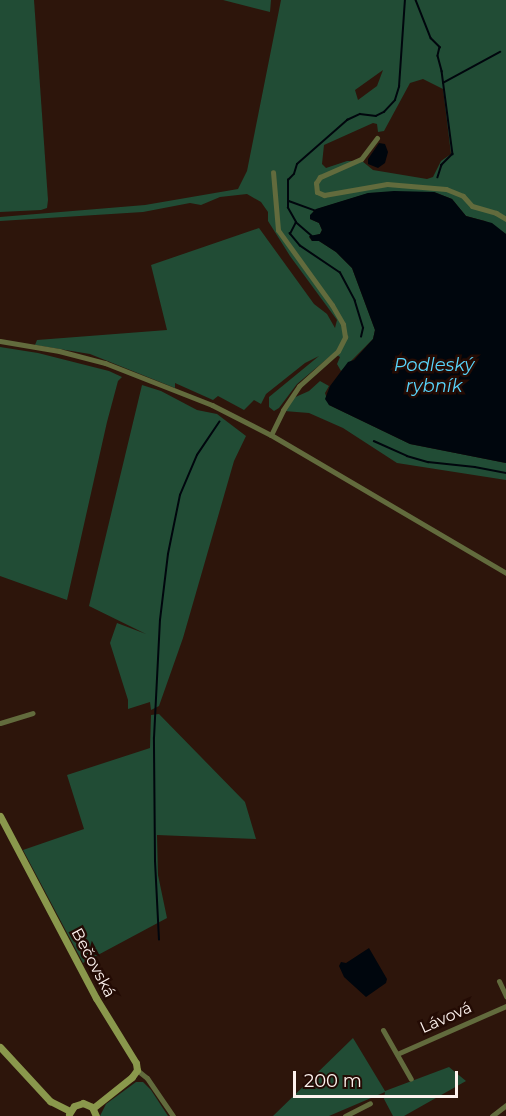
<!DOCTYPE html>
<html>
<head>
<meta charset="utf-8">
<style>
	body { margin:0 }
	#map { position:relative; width:506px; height:1116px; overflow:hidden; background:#2d150b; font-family:Montserrat,sans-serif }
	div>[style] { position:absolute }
	.green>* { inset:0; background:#214c35 }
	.water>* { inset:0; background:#00060d }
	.stream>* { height:1.5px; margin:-0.75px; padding:0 0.75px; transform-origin:0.75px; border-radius:0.75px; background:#00060d }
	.street>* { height:5px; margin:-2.5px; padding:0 2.5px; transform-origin:2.5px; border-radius:2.5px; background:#626b3d }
	.secondary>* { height:7px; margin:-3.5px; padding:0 3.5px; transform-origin:3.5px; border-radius:3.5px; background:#8a984c }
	span { translate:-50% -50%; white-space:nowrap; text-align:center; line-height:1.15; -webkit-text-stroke:5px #230b04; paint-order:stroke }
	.street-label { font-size:16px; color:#fdf2ee }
	.water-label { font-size:18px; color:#59d5fc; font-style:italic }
	.scale { position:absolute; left:293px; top:1071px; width:165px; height:27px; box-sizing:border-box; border:3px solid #fdf2ee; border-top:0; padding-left:8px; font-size:18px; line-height:21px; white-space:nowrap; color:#fdf2ee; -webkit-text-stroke:4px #230b04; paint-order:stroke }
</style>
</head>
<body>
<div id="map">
	<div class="green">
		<div style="clip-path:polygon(0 0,34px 0,48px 200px,47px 208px,41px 210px,0 212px)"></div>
		<div style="clip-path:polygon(223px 0,271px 0,270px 12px)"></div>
		<div style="clip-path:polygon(evenodd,281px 0,506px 0,506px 234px,485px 221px,466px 216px,452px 199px,434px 192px,369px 193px,314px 210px,310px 219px,319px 223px,322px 230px,320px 234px,309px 237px,312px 241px,319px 241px,336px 252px,352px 268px,375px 330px,373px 339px,341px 371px,337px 364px,340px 357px,334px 353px,297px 384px,279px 408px,274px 411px,269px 407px,269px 397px,319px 356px,305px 363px,266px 394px,261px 404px,254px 400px,244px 410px,218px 396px,213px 400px,175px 383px,175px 388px,90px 354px,35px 345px,37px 340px,167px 330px,151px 265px,259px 228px,314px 304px,327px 314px,335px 328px,337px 320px,290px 256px,268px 221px,268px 212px,261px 202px,247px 194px,220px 197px,201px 205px,190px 203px,143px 212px,0 221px,0 217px,145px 205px,238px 189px,247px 171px,281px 0,383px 70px,377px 86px,358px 100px,355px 90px,383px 70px,281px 0,423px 79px,443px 89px,451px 154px,441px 161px,433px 177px,427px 179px,373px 170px,362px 161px,347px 161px,326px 168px,322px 164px,324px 145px,373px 123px,377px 124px,378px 132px,384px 131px,410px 83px,423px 79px)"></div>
		<div style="clip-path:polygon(0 347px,38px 353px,109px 371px,122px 377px,118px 381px,107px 422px,67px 600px,0 576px)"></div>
		<div style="clip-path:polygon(320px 381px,329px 386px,325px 393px,329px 405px,410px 444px,506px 463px,506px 480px,397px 463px,343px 428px,309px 413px,284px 411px,291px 399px,309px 391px)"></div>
		<div style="clip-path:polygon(142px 385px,161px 391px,197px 410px,217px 414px,246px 436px,234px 461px,183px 638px,159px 706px,151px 710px,150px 702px,128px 709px,128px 700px,110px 643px,117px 623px,146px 634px,89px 606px)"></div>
		<div style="clip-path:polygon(159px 714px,245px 802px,256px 839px,157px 835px,158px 875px,167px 918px,83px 963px,23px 850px,84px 829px,67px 775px,150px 748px,151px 715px)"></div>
		<div style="clip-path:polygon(353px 1038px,385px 1091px,449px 1067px,466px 1081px,404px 1116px,393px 1116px,384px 1099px,385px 1092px,329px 1116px,273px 1116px)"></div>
		<div style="clip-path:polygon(136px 1082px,143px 1082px,151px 1090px,168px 1116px,100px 1116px,106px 1104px)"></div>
	</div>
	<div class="water">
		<div style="clip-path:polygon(379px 143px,385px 144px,388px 152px,385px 163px,378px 168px,368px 164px,368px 159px)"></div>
		<div style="clip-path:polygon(394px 191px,434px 192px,452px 199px,466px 216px,492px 223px,506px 234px,506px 463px,410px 444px,329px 405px,325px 399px,330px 386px,348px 362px,354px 360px,373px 339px,375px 330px,352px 268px,336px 252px,319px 241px,312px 241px,309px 236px,320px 234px,322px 230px,319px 223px,310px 219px,310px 215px,316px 209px,368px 193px)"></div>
		<div style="clip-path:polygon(369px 948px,387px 979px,386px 983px,366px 997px,344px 977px,339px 966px,341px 962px,346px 963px)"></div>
	</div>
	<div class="stream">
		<div style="left:416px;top:0;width:41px;rotate:68.5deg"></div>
		<div style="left:431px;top:38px;width:13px;rotate:45deg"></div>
		<div style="left:440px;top:47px;width:9px;rotate:103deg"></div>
		<div style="left:438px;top:56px;width:16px;rotate:75deg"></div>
		<div style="left:442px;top:71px;width:84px;rotate:82.5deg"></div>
		<div style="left:453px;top:154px;width:16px;rotate:135deg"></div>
		<div style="left:442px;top:165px;width:13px;rotate:108deg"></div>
		<div style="left:443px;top:83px;width:65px;rotate:-28.5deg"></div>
		<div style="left:289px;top:201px;width:27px;rotate:20deg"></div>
		<div style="left:296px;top:222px;width:21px;rotate:41deg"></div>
		<div style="left:361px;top:337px;width:9px;rotate:-77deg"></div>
		<div style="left:363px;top:328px;width:28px;rotate:-107deg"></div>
		<div style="left:355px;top:301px;width:32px;rotate:-118deg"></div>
		<div style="left:340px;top:273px;width:48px;rotate:-146deg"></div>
		<div style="left:300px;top:246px;width:16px;rotate:-130deg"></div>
		<div style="left:290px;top:234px;width:13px;rotate:-63deg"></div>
		<div style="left:296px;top:222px;width:16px;rotate:-120deg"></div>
		<div style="left:288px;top:208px;width:28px;rotate:-90deg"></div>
		<div style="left:288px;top:180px;width:8px;rotate:-45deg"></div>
		<div style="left:294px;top:174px;width:10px;rotate:-73deg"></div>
		<div style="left:297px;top:164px;width:67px;rotate:-41.3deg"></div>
		<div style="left:347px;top:120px;width:14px;rotate:-25deg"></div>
		<div style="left:360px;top:114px;width:16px;rotate:7deg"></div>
		<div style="left:376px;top:116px;width:9px;rotate:-27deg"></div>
		<div style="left:384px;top:112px;width:16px;rotate:-47deg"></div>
		<div style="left:395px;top:100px;width:14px;rotate:-73deg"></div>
		<div style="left:399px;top:87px;width:87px;rotate:-86.1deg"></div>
		<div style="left:374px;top:441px;width:36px;rotate:24deg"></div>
		<div style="left:407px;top:456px;width:22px;rotate:16deg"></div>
		<div style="left:428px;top:462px;width:47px;rotate:6.1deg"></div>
		<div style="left:475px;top:467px;width:32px;rotate:11deg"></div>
		<div style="left:159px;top:940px;width:79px;rotate:-92.9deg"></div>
		<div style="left:155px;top:861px;width:123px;rotate:-90.5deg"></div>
		<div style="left:154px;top:738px;width:118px;rotate:-87.1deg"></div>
		<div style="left:160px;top:620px;width:66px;rotate:-83.1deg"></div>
		<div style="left:168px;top:554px;width:60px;rotate:-78.5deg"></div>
		<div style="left:180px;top:495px;width:43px;rotate:-67deg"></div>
		<div style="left:197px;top:455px;width:40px;rotate:-56deg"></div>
	</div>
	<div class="street">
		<div style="left:377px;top:138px;width:26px;rotate:127deg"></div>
		<div style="left:361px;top:159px;width:45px;rotate:156.3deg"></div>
		<div style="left:320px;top:177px;width:7px;rotate:124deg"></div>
		<div style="left:316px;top:183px;width:9px;rotate:84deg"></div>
		<div style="left:317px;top:192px;width:8px;rotate:23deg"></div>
		<div style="left:324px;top:195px;width:64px;rotate:-9.9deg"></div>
		<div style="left:387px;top:184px;width:59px;rotate:4.8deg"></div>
		<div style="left:446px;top:189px;width:18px;rotate:22deg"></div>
		<div style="left:463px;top:196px;width:13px;rotate:48deg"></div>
		<div style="left:472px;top:206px;width:25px;rotate:16deg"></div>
		<div style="left:496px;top:213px;width:12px;rotate:31deg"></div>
		<div style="left:0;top:341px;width:60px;rotate:9.6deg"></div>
		<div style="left:59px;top:351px;width:48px;rotate:14.6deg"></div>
		<div style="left:105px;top:363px;width:115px;rotate:21.4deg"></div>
		<div style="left:212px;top:405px;width:66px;rotate:27deg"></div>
		<div style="left:271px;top:435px;width:273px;rotate:30.4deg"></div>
		<div style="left:271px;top:435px;width:28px;rotate:-64deg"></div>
		<div style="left:283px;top:410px;width:29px;rotate:-56deg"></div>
		<div style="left:299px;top:386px;width:52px;rotate:-41.9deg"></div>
		<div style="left:338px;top:351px;width:16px;rotate:-63deg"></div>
		<div style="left:345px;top:337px;width:13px;rotate:-99deg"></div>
		<div style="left:343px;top:324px;width:22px;rotate:-120deg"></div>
		<div style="left:332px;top:305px;width:92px;rotate:-125.8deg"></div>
		<div style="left:278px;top:230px;width:58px;rotate:-94.9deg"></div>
		<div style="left:0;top:723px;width:34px;rotate:-17deg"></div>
		<div style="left:499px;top:981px;width:17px;rotate:65deg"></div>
		<div style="left:383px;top:1030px;width:56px;rotate:60.3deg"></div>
		<div style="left:397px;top:1054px;width:119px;rotate:-23.8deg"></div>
		<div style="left:137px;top:1070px;width:13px;rotate:39deg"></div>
		<div style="left:147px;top:1078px;width:46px;rotate:55.6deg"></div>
		<div style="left:345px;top:1116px;width:28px;rotate:-27deg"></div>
		<div style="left:492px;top:1116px;width:18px;rotate:-38deg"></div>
	</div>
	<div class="secondary">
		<div style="left:0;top:816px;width:206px;rotate:62.2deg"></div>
		<div style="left:96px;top:998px;width:76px;rotate:58.4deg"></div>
		<div style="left:136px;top:1063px;width:7px;rotate:82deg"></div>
		<div style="left:137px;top:1070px;width:9px;rotate:126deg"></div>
		<div style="left:132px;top:1077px;width:50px;rotate:141.5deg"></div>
		<div style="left:0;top:1047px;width:74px;rotate:47.2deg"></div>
		<div style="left:50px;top:1101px;width:22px;rotate:27deg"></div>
		<div style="left:69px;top:1114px;width:9px;rotate:-58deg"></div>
		<div style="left:74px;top:1106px;width:9px;rotate:-18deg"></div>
		<div style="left:83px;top:1103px;width:10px;rotate:24deg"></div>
		<div style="left:92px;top:1107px;width:10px;rotate:66deg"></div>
	</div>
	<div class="street-label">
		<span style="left:93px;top:963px;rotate:62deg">Bečovská</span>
		<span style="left:446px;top:1018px;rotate:-24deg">Lávová</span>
	</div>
	<div class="water-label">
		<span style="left:434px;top:376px">Podleský<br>rybník</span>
	</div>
	<div class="scale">200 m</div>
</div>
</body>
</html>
